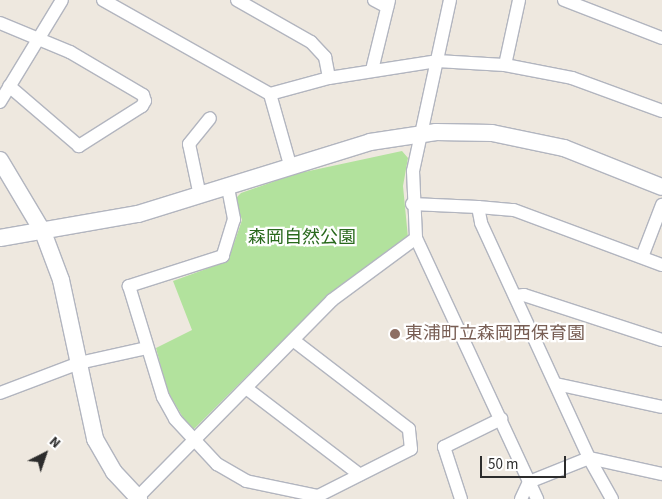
<!DOCTYPE html>
<html>
<head>
<meta charset="utf-8">
<style>
	body { margin:0 }
	#map { position:relative; width:662px; height:499px; overflow:hidden; background:#eee8df; font-family:"Source Sans 3","Noto Sans JP",sans-serif }
	div>[style] { position:absolute }
	.green>* { inset:0; background:#b2e29d }
	.roads { filter:drop-shadow(1px 0 #b2b5bf) drop-shadow(-1px 0 #b2b5bf) drop-shadow(0 1px #b2b5bf) drop-shadow(0 -1px #b2b5bf) }
	.minor>* { height:12px; margin:-6px; padding:0 6px; transform-origin:6px; border-radius:6px; background:#fff }
	.tertiary>* { height:16px; margin:-8px; padding:0 8px; transform-origin:8px; border-radius:8px; background:#fff }
	.dots>* { width:14px; height:14px; translate:-50% -50%; box-sizing:border-box; border:2px solid #fff; border-radius:50% }
	span { translate:-50% -50%; white-space:nowrap; text-align:center; line-height:1.15; -webkit-text-stroke:4.5px #fff; paint-order:stroke }
	.park-label { font-size:18px; color:#29691c }
	.education-label { font-size:18px; color:#785e54 }
	.left { translate:0 -50%; text-align:left }
	.north { position:absolute; left:20px; top:429px; width:50px; height:50px; -webkit-text-stroke:4px #fff; paint-order:stroke; rotate:41deg; font-size:14px; font-weight:700; line-height:20px; text-align:center; color:#2c2c2c }
	.north::after { content:''; display:block; margin:auto; width:18px; height:22px; background:#2c2c2c; clip-path:polygon(50% 0,100% 100%,50% 72%,0 100%) }
	.scale { position:absolute; left:480px; top:456px; width:86px; height:22px; box-sizing:border-box; border:2px solid #2c2c2c; border-top:0; padding-left:6px; font-size:15px; line-height:18px; white-space:nowrap; color:#2c2c2c; -webkit-text-stroke:4px #fff; paint-order:stroke }
</style>
</head>
<body>
<div id="map">
	<div class="green">
		<div style="clip-path:polygon(402px 151px,408px 158px,403px 186px,408px 238px,325px 298px,194px 429px,189px 428px,167px 390px,156px 348px,192px 330px,173px 281px,228px 261px,242px 220px,235px 199px,241px 193px,295px 174px)"></div>
	</div>
	<div class="roads">
		<div class="minor">
			<div style="left:103px;top:0;width:192px;rotate:29.4deg"></div>
			<div style="left:270px;top:94px;width:61px;rotate:-15.2deg"></div>
			<div style="left:329px;top:78px;width:109px;rotate:-8.9deg"></div>
			<div style="left:437px;top:61px;width:68px;rotate:3.4deg"></div>
			<div style="left:505px;top:65px;width:66px;rotate:-77.8deg"></div>
			<div style="left:237px;top:0;width:85px;rotate:29.6deg"></div>
			<div style="left:311px;top:42px;width:21px;rotate:47deg"></div>
			<div style="left:325px;top:57px;width:21px;rotate:79deg"></div>
			<div style="left:374px;top:0;width:15px;rotate:28deg"></div>
			<div style="left:450px;top:0;width:175px;rotate:102.2deg"></div>
			<div style="left:413px;top:171px;width:67px;rotate:87.4deg"></div>
			<div style="left:416px;top:238px;width:288px;rotate:65.1deg"></div>
			<div style="left:564px;top:0;width:105px;rotate:21.2deg"></div>
			<div style="left:0;top:23px;width:76px;rotate:22.5deg"></div>
			<div style="left:70px;top:52px;width:85px;rotate:30.5deg"></div>
			<div style="left:143px;top:95px;width:6px;rotate:72deg"></div>
			<div style="left:145px;top:101px;width:6px;rotate:121deg"></div>
			<div style="left:142px;top:106px;width:75px;rotate:147.6deg"></div>
			<div style="left:79px;top:146px;width:92px;rotate:-139.4deg"></div>
			<div style="left:505px;top:65px;width:68px;rotate:11deg"></div>
			<div style="left:572px;top:78px;width:96px;rotate:20.1deg"></div>
			<div style="left:372px;top:70px;width:72px;rotate:-76.3deg"></div>
			<div style="left:270px;top:94px;width:77px;rotate:74.2deg"></div>
			<div style="left:0;top:102px;width:119px;rotate:-58.7deg"></div>
			<div style="left:228px;top:188px;width:32px;rotate:79deg"></div>
			<div style="left:234px;top:219px;width:39px;rotate:107deg"></div>
			<div style="left:223px;top:256px;width:99px;rotate:162.3deg"></div>
			<div style="left:129px;top:286px;width:116px;rotate:73deg"></div>
			<div style="left:163px;top:397px;width:25px;rotate:61deg"></div>
			<div style="left:175px;top:419px;width:62px;rotate:47deg"></div>
			<div style="left:217px;top:464px;width:34px;rotate:30deg"></div>
			<div style="left:246px;top:481px;width:74px;rotate:11.8deg"></div>
			<div style="left:318px;top:496px;width:104px;rotate:-26.8deg"></div>
			<div style="left:411px;top:449px;width:20px;rotate:-96deg"></div>
			<div style="left:409px;top:429px;width:146px;rotate:-142.5deg"></div>
			<div style="left:200px;top:196px;width:53px;rotate:-101.9deg"></div>
			<div style="left:189px;top:144px;width:33px;rotate:-51deg"></div>
			<div style="left:412px;top:204px;width:66px;rotate:2.6deg"></div>
			<div style="left:478px;top:207px;width:16px;rotate:79deg"></div>
			<div style="left:481px;top:223px;width:259px;rotate:65.3deg"></div>
			<div style="left:589px;top:458px;width:47px;rotate:60.7deg"></div>
			<div style="left:478px;top:207px;width:36px;rotate:5deg"></div>
			<div style="left:514px;top:210px;width:158px;rotate:20.4deg"></div>
			<div style="left:642px;top:257px;width:56px;rotate:-69deg"></div>
			<div style="left:515px;top:296px;width:9px;rotate:-6deg"></div>
			<div style="left:524px;top:295px;width:145px;rotate:18.1deg"></div>
			<div style="left:556px;top:384px;width:108px;rotate:12.2deg"></div>
			<div style="left:246px;top:388px;width:143px;rotate:37.3deg"></div>
			<div style="left:0;top:393px;width:85px;rotate:-20.8deg"></div>
			<div style="left:79px;top:363px;width:70px;rotate:-12.4deg"></div>
			<div style="left:137px;top:498px;width:278px;rotate:-45.4deg"></div>
			<div style="left:332px;top:300px;width:104px;rotate:-36.4deg"></div>
			<div style="left:461px;top:499px;width:55px;rotate:-108.1deg"></div>
			<div style="left:444px;top:447px;width:64px;rotate:-26.2deg"></div>
			<div style="left:521px;top:499px;width:19px;rotate:-65deg"></div>
			<div style="left:529px;top:482px;width:65px;rotate:-21.8deg"></div>
			<div style="left:589px;top:458px;width:75px;rotate:12.4deg"></div>
		</div>
		<div class="tertiary">
			<div style="left:0;top:160px;width:84px;rotate:59.2deg"></div>
			<div style="left:43px;top:232px;width:51px;rotate:69.4deg"></div>
			<div style="left:61px;top:280px;width:163px;rotate:77.9deg"></div>
			<div style="left:95px;top:439px;width:38px;rotate:60deg"></div>
			<div style="left:114px;top:472px;width:37px;rotate:47deg"></div>
			<div style="left:0;top:238px;width:140px;rotate:-9.9deg"></div>
			<div style="left:138px;top:214px;width:243px;rotate:-17.2deg"></div>
			<div style="left:370px;top:142px;width:67px;rotate:-8.6deg"></div>
			<div style="left:436px;top:132px;width:56px;rotate:1deg"></div>
			<div style="left:492px;top:133px;width:74px;rotate:11.8deg"></div>
			<div style="left:564px;top:148px;width:105px;rotate:21.7deg"></div>
		</div>
	</div>
	<div class="dots">
		<div style="left:395px;top:334px;background:#8d6e63"></div>
	</div>
	<div class="park-label">
		<span style="left:302px;top:238px">森岡自然公園</span>
	</div>
	<div class="education-label">
		<span class="left" style="left:405px;top:334px">東浦町立森岡西保育園</span>
	</div>
	<div class="north">N</div>
	<div class="scale">50 m</div>
</div>
</body>
</html>
